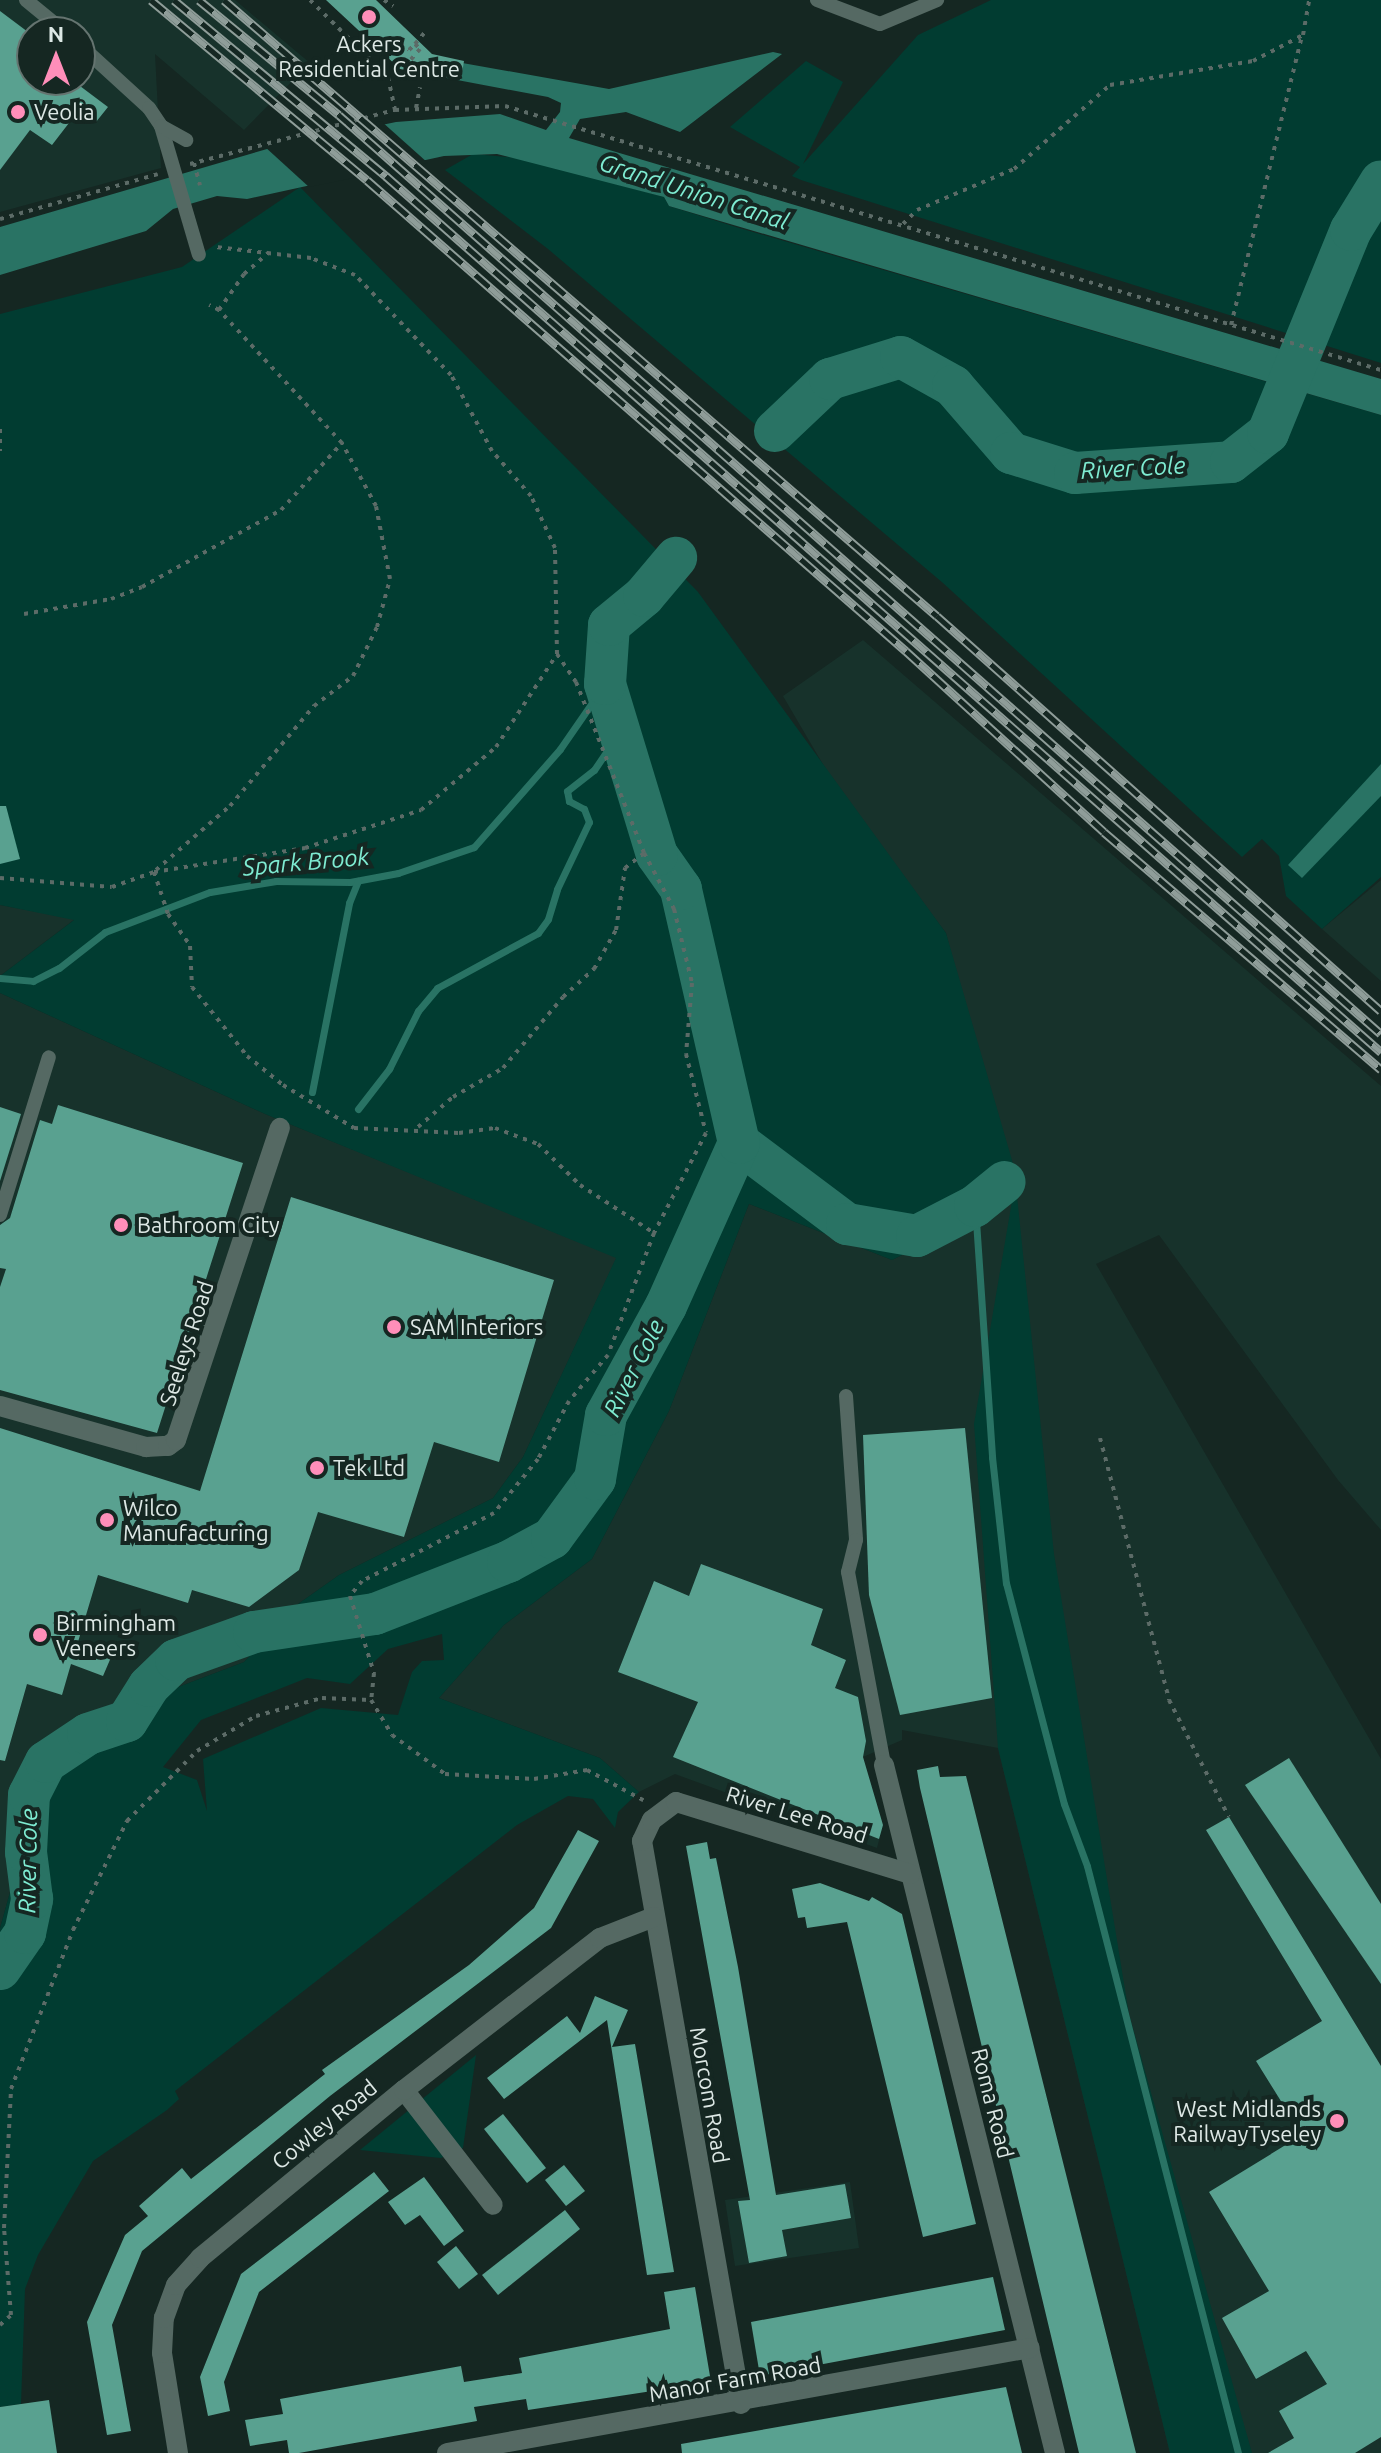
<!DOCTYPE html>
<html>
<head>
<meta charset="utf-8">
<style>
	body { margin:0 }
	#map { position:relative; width:1381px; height:2453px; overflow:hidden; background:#152722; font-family:Ubuntu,sans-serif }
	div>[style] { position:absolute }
	.built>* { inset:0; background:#17322b }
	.green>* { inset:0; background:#013c31 }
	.water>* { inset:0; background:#297364 }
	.pier>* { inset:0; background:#152722 }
	.stream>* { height:7px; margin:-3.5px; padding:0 3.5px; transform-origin:3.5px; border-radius:3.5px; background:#297364 }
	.river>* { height:42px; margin:-21px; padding:0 21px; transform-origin:21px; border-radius:21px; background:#297364 }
	.building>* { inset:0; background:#59a190 }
	.path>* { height:4px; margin-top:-2px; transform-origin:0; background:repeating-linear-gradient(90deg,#5c6b67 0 4px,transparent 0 10px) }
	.service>* { height:14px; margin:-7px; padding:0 7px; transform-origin:7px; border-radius:7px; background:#556963 }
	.minor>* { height:20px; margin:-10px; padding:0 10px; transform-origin:10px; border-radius:10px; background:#556963 }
	.rail>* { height:9px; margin-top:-4.5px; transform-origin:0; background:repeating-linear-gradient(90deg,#152722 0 18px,#8f9d99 0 36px); box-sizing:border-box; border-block:2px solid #8f9d99 }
	.dots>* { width:22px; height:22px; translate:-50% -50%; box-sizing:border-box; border:4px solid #152722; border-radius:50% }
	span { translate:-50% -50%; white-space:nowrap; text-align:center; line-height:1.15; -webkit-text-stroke:8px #152722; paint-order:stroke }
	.poi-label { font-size:22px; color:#dde8e5 }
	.left { translate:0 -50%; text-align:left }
	.right { translate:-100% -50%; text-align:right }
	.street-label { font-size:22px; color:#dde8e5 }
	.water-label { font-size:24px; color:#7eebd1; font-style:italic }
	.north { position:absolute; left:16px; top:16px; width:80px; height:80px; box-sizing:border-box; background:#152722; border:2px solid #657470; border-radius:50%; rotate:0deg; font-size:22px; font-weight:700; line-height:32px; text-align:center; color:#dde8e5 }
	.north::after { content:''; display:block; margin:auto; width:28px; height:36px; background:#ff8eb9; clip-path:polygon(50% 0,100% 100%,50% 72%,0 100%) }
</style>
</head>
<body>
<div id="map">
	<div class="built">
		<div style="clip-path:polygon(evenodd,0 0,235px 0,310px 63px,244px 130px,155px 54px,161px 168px,0 212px,0 0,32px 32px,80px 32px,80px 80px,32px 80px,32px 32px)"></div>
		<div style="clip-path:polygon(863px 640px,1381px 1086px,1381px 1530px,1338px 1480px,1159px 1235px,1096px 1264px,1381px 1759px,1381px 2453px,1170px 2453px,998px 1748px,902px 1730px,902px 1740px,863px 1757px,883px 1825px,877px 1848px,675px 1774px,639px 1792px,600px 1758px,439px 1698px,504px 1625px,592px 1559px,669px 1411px,749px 1204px,892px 1260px,1013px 1200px,946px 933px,838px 790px,783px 696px)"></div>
		<div style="clip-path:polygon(1381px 880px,1381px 981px,1322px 929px)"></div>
		<div style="clip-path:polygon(0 905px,75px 919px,0 976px)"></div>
		<div style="clip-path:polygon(0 993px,265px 1114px,617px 1257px,523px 1457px,493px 1498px,339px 1575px,298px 1604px,244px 1662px,128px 1706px,18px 1817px,17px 1867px,0 1928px)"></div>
		<div style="clip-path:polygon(850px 2182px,859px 2248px,735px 2266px,725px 2200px)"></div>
	</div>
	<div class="green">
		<div style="clip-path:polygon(991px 0,1381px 0,1381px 363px,801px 180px,792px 176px,800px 167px,730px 127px,806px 61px,843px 82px,803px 164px,918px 35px)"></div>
		<div style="clip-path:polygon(473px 154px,520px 158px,664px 197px,669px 206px,736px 227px,1381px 415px,1381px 877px,1322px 929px,1286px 896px,1279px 856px,1262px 839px,1242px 857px,943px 583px,548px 249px,445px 170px)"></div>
		<div style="clip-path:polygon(evenodd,300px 187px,698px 592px,946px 933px,1014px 1167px,1054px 1554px,1129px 2014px,1252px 2453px,1170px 2453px,998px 1748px,974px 1424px,1012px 1201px,892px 1260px,749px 1204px,669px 1411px,592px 1559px,504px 1625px,439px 1698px,600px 1758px,639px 1792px,618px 1812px,615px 1828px,593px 1799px,568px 1796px,517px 1825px,175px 2091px,179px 2099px,167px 2110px,93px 2161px,38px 2255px,25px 2289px,21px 2404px,0 2407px,0 1928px,17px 1867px,18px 1817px,64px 1743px,128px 1706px,244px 1662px,298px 1604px,339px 1575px,493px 1498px,523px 1457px,616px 1258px,265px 1114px,0 993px,0 976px,74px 920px,0 905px,0 314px,182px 267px,300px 187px,442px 1634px,444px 1660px,422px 1661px,412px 1672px,398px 1715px,321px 1708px,203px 1759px,207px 1811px,197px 1780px,163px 1767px,201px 1720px,307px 1678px,350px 1684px,388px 1649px,442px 1634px)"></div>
		<div style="clip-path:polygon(476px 2055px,463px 2148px,441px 2158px,360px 2150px)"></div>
	</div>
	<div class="water">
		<div style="clip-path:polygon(773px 52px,782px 54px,680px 132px,626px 112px,580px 119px,569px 138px,1381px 379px,1381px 415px,669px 206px,664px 197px,497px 154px,444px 156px,247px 199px,217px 196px,173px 209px,146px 231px,0 275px,0 227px,267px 149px,396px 122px,500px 114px,546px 130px,560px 112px,561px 103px,548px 97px,436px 76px,440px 59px,609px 89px)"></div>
		<div style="clip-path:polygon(1381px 764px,1381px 796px,1302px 878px,1288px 865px)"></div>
	</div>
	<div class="pier">
		<div style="clip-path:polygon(381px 121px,428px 163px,309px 187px,264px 146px)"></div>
	</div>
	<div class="stream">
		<div style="left:0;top:978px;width:33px;rotate:5deg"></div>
		<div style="left:33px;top:981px;width:29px;rotate:-27deg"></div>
		<div style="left:59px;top:968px;width:58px;rotate:-38deg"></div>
		<div style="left:105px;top:932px;width:112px;rotate:-20.9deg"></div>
		<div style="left:210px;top:892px;width:67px;rotate:-9.5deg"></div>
		<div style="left:276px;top:881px;width:74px;rotate:0.8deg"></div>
		<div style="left:350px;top:882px;width:49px;rotate:-10.6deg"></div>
		<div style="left:398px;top:873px;width:80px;rotate:-18.9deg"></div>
		<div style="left:474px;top:847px;width:130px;rotate:-48.7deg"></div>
		<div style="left:560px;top:749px;width:79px;rotate:-55.3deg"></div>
		<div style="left:312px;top:1092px;width:193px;rotate:-78.9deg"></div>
		<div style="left:349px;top:903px;width:24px;rotate:-68deg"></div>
		<div style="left:358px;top:1109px;width:51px;rotate:-52.2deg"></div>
		<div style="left:389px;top:1069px;width:65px;rotate:-63.4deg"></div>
		<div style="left:418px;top:1011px;width:30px;rotate:-50deg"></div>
		<div style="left:437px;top:988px;width:115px;rotate:-28.6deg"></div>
		<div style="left:538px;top:933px;width:17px;rotate:-54deg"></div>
		<div style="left:548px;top:919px;width:31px;rotate:-73deg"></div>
		<div style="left:557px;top:889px;width:74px;rotate:-64.5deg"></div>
		<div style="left:589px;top:822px;width:14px;rotate:-111deg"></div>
		<div style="left:584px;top:809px;width:17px;rotate:-152deg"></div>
		<div style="left:569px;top:801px;width:10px;rotate:-101deg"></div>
		<div style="left:567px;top:791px;width:34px;rotate:-38deg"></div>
		<div style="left:594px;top:770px;width:45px;rotate:-56deg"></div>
		<div style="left:975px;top:1206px;width:252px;rotate:86.1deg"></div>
		<div style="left:992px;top:1457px;width:127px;rotate:83.7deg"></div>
		<div style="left:1006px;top:1583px;width:228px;rotate:75.3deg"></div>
		<div style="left:1064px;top:1804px;width:66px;rotate:69.6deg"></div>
		<div style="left:1087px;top:1866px;width:606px;rotate:75.57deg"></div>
	</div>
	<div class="river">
		<div style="left:775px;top:431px;width:76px;rotate:-43.4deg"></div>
		<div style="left:830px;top:379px;width:74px;rotate:-17.2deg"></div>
		<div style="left:901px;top:357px;width:60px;rotate:29.1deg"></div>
		<div style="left:953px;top:386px;width:89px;rotate:49.1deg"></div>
		<div style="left:1011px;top:453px;width:67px;rotate:17.4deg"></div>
		<div style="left:1075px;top:473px;width:156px;rotate:-4deg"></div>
		<div style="left:1231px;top:462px;width:47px;rotate:-38.1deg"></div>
		<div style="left:1268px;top:433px;width:219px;rotate:-67.8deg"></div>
		<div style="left:1351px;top:230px;width:57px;rotate:-58.5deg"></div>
		<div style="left:739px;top:1143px;width:135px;rotate:36.9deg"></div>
		<div style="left:847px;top:1224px;width:71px;rotate:9.7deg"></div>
		<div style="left:917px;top:1236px;width:65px;rotate:-27.3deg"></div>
		<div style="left:975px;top:1206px;width:38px;rotate:-39deg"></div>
		<div style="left:0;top:1969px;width:44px;rotate:-55.2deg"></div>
		<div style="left:25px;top:1933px;width:35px;rotate:-78deg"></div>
		<div style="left:32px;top:1899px;width:47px;rotate:-97.3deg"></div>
		<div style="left:26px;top:1852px;width:57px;rotate:-87deg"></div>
		<div style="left:29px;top:1795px;width:37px;rotate:-63deg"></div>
		<div style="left:46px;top:1762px;width:50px;rotate:-33.7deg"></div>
		<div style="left:88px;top:1734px;width:41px;rotate:-18.4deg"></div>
		<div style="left:127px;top:1721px;width:41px;rotate:-57.8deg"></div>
		<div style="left:149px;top:1686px;width:37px;rotate:-44deg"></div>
		<div style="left:176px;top:1660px;width:83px;rotate:-19.7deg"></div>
		<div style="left:254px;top:1632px;width:122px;rotate:-8.5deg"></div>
		<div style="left:375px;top:1614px;width:143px;rotate:-21.4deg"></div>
		<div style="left:508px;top:1562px;width:50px;rotate:-28.6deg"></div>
		<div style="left:552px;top:1538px;width:73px;rotate:-53.9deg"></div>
		<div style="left:595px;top:1479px;width:65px;rotate:-80.2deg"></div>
		<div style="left:606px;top:1415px;width:124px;rotate:-61.2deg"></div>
		<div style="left:666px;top:1306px;width:179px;rotate:-65.9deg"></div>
		<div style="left:739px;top:1143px;width:261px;rotate:-102.9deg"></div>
		<div style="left:681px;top:889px;width:42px;rotate:-125.2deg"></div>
		<div style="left:657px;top:855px;width:179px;rotate:-106.9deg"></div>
		<div style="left:605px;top:684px;width:59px;rotate:-86.1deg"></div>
		<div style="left:609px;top:625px;width:45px;rotate:-39.6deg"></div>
		<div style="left:644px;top:596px;width:50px;rotate:-49.9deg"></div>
	</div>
	<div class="building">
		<div style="clip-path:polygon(326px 0,376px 0,432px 54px,464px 61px,461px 80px,400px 69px)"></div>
		<div style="clip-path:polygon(0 11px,32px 35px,32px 80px,72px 80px,108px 107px,96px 122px,79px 110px,52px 145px,30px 130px,0 170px)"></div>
		<div style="clip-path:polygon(0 806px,6px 806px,20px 859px,0 864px)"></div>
		<div style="clip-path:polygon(58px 1105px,243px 1163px,157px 1433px,0 1390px,0 1287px,6px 1269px,0 1268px,0 1225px,10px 1218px,40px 1120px,52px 1124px)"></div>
		<div style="clip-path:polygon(0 1107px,21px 1114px,0 1181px)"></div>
		<div style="clip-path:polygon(291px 1197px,554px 1280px,499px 1462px,434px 1442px,404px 1537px,318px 1512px,299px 1570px,249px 1607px,192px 1590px,188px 1603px,98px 1575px,78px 1642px,112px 1655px,103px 1676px,71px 1664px,62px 1695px,27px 1684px,5px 1761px,0 1760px,0 1428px,200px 1491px)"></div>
		<div style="clip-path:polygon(965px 1428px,992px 1698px,900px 1715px,869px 1595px,863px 1435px)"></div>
		<div style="clip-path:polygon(701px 1564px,823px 1609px,811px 1645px,846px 1660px,835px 1688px,858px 1697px,866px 1741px,863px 1757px,883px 1825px,879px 1839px,673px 1757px,698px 1702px,618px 1672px,654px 1581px,689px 1596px)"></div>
		<div style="clip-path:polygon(1289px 1758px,1381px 1904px,1381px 1984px,1245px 1785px)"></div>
		<div style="clip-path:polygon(938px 1766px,940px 1777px,966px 1776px,1136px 2453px,1079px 2453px,920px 1788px,917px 1770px)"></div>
		<div style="clip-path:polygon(1229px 1817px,1381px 2066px,1381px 2437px,1355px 2453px,1268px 2453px,1294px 2438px,1279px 2411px,1327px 2384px,1306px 2351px,1256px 2379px,1222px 2318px,1269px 2291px,1209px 2192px,1302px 2135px,1256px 2061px,1322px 2021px,1206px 1830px)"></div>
		<div style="clip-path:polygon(578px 1830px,599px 1841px,551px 1928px,330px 2096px,142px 2251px,112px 2325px,131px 2431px,107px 2435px,87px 2322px,125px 2235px,148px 2216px,139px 2206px,182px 2168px,191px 2179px,325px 2074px,322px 2070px,469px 1965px,534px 1908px)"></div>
		<div style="clip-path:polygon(707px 1842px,710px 1859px,716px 1858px,738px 1967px,776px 2195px,845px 2184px,851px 2218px,782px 2230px,787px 2256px,749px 2263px,738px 2201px,750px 2200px,686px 1846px)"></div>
		<div style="clip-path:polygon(820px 1883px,869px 1901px,872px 1897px,902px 1914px,976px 2224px,923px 2237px,847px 1922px,807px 1928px,805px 1917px,798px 1918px,792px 1889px)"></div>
		<div style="clip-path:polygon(595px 1996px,628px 2010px,612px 2047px,635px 2044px,674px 2272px,647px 2275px,607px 2020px,504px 2099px,487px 2078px,567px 2016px,580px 2033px)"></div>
		<div style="clip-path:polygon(503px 2114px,546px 2168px,527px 2183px,484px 2129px)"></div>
		<div style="clip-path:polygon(564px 2165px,585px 2191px,566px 2206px,545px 2180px)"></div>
		<div style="clip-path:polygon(374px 2172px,389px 2191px,259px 2292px,224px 2382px,230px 2411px,208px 2416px,200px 2377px,241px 2274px)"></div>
		<div style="clip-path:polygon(424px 2177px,464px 2231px,444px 2246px,420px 2215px,405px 2225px,388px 2202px)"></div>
		<div style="clip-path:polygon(565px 2210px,580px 2229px,498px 2295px,482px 2275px)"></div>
		<div style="clip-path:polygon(456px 2246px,478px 2274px,459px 2289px,437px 2262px)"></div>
		<div style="clip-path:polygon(993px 2277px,1005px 2330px,760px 2376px,751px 2322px)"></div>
		<div style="clip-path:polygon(695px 2287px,711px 2382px,528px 2410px,526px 2399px,474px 2407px,477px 2421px,299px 2453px,289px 2453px,287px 2440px,250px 2446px,245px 2420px,283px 2414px,280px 2399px,461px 2366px,464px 2382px,522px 2373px,519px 2358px,670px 2329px,664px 2292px)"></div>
		<div style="clip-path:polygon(1006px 2387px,1022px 2453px,682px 2453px,681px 2444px)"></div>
		<div style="clip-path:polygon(49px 2400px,57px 2453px,0 2453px,0 2407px)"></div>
	</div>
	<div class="path">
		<div style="left:310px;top:0;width:110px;rotate:44.6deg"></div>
		<div style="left:388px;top:77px;width:34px;rotate:78deg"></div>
		<div style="left:384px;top:0;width:11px;rotate:34deg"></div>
		<div style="left:400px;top:43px;width:11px;rotate:38deg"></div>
		<div style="left:409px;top:50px;width:8px;rotate:-45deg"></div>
		<div style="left:415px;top:44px;width:7px;rotate:45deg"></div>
		<div style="left:420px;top:49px;width:18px;rotate:131deg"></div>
		<div style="left:408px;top:63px;width:15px;rotate:37deg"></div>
		<div style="left:415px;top:44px;width:16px;rotate:-50deg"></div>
		<div style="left:416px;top:108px;width:21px;rotate:-79deg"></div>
		<div style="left:194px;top:163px;width:23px;rotate:75deg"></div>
		<div style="left:190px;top:164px;width:212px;rotate:-14.8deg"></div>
		<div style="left:395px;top:110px;width:110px;rotate:-2.1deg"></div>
		<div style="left:505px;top:106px;width:915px;rotate:16.77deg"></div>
		<div style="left:0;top:219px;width:164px;rotate:-15.9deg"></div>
		<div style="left:903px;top:224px;width:20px;rotate:-45deg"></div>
		<div style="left:917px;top:210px;width:105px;rotate:-22.9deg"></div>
		<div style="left:1014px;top:169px;width:128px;rotate:-41.2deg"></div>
		<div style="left:1110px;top:85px;width:145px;rotate:-9.5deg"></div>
		<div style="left:1253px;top:61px;width:56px;rotate:-27.5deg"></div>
		<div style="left:1303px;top:35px;width:36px;rotate:-80deg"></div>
		<div style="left:219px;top:310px;width:44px;rotate:-55.2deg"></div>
		<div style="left:244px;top:274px;width:33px;rotate:-41deg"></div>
		<div style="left:1231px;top:325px;width:298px;rotate:-76.2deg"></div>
		<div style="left:0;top:429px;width:22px;rotate:90deg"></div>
		<div style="left:24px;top:614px;width:88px;rotate:-9.8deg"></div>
		<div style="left:111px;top:599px;width:33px;rotate:-21deg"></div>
		<div style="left:142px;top:587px;width:159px;rotate:-29deg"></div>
		<div style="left:281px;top:510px;width:91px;rotate:-47.7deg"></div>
		<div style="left:557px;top:654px;width:34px;rotate:56deg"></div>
		<div style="left:576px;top:682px;width:184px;rotate:68.3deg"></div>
		<div style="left:644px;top:853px;width:64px;rotate:61.8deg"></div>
		<div style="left:674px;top:909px;width:76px;rotate:76.3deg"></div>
		<div style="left:692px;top:983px;width:71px;rotate:94.8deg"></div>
		<div style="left:686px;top:1054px;width:81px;rotate:75.8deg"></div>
		<div style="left:706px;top:1133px;width:113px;rotate:117.5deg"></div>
		<div style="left:654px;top:1233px;width:130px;rotate:110.7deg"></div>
		<div style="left:608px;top:1355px;width:60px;rotate:130.3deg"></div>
		<div style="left:569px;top:1401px;width:66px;rotate:118.1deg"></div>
		<div style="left:538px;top:1459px;width:70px;rotate:129.2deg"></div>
		<div style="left:494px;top:1513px;width:148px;rotate:152.7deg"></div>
		<div style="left:362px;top:1581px;width:19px;rotate:129deg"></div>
		<div style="left:350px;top:1596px;width:81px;rotate:72.7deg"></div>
		<div style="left:374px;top:1673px;width:27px;rotate:96deg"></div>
		<div style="left:371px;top:1700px;width:41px;rotate:59deg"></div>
		<div style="left:392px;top:1735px;width:66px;rotate:36.3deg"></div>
		<div style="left:445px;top:1774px;width:89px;rotate:3.2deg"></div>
		<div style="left:534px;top:1779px;width:54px;rotate:-9.6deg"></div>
		<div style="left:587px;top:1770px;width:64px;rotate:28.2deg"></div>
		<div style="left:156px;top:870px;width:98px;rotate:-40.9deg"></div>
		<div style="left:230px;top:806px;width:131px;rotate:-50deg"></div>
		<div style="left:314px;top:706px;width:49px;rotate:-37.6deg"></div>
		<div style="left:353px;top:676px;width:55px;rotate:-63.9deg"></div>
		<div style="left:377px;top:627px;width:50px;rotate:-74.8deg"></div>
		<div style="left:390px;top:579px;width:74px;rotate:-100.9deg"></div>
		<div style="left:376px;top:506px;width:72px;rotate:-118.4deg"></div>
		<div style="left:342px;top:443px;width:181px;rotate:-132.8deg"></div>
		<div style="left:219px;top:310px;width:11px;rotate:-153deg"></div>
		<div style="left:154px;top:872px;width:44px;rotate:71.6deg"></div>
		<div style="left:168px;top:914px;width:39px;rotate:55deg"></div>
		<div style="left:190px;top:946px;width:41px;rotate:87.2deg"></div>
		<div style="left:192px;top:987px;width:88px;rotate:51.4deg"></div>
		<div style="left:247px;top:1056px;width:46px;rotate:38.9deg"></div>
		<div style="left:283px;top:1085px;width:83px;rotate:31.2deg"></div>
		<div style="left:354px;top:1128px;width:105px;rotate:2.7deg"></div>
		<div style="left:459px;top:1133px;width:36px;rotate:-8deg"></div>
		<div style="left:495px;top:1128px;width:46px;rotate:20.4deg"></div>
		<div style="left:538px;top:1144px;width:59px;rotate:44.3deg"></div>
		<div style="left:580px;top:1185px;width:88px;rotate:33deg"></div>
		<div style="left:0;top:878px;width:112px;rotate:4.6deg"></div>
		<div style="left:112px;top:887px;width:45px;rotate:-19.7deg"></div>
		<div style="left:154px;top:872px;width:153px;rotate:-9deg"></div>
		<div style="left:305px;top:848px;width:122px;rotate:-18.1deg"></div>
		<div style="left:421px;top:810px;width:98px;rotate:-40deg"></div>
		<div style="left:496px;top:747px;width:111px;rotate:-56.7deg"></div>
		<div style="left:557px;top:654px;width:106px;rotate:-91.1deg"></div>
		<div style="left:555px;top:548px;width:57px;rotate:-114.8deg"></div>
		<div style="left:531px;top:496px;width:60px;rotate:-130.9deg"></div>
		<div style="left:492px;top:451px;width:86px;rotate:-118.3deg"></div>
		<div style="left:451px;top:375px;width:139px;rotate:-133.8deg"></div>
		<div style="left:355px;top:275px;width:47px;rotate:-158.9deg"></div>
		<div style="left:311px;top:258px;width:96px;rotate:-173.4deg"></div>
		<div style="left:418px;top:1127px;width:46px;rotate:-40.6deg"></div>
		<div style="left:453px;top:1097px;width:58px;rotate:-30.1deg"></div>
		<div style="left:503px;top:1068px;width:93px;rotate:-49.8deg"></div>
		<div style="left:563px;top:997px;width:42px;rotate:-42.1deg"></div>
		<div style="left:594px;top:969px;width:45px;rotate:-60.6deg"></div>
		<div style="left:616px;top:930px;width:63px;rotate:-81.7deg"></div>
		<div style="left:625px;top:868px;width:24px;rotate:-38deg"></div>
		<div style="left:1100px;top:1438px;width:271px;rotate:75.2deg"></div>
		<div style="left:1169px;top:1700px;width:131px;rotate:62.9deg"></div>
		<div style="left:0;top:2325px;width:15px;rotate:-42deg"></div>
		<div style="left:11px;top:2315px;width:87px;rotate:-94.6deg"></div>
		<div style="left:4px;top:2228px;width:139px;rotate:-87.1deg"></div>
		<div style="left:11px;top:2089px;width:171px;rotate:-68.7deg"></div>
		<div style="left:73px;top:1930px;width:122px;rotate:-63.6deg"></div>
		<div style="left:127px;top:1821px;width:99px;rotate:-45deg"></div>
		<div style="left:197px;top:1751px;width:69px;rotate:-30.7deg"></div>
		<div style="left:256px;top:1716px;width:68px;rotate:-15.3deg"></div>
		<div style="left:322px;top:1698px;width:48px;rotate:2.4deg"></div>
	</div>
	<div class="service">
		<div style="left:26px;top:0;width:50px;rotate:39.4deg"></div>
		<div style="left:817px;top:0;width:67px;rotate:20.9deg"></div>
		<div style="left:880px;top:24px;width:62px;rotate:-22.8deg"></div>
		<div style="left:80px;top:45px;width:93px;rotate:42.4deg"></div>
		<div style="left:149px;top:108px;width:22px;rotate:56deg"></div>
		<div style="left:161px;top:126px;width:134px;rotate:73.6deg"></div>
		<div style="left:161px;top:126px;width:29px;rotate:29deg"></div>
		<div style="left:0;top:1215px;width:165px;rotate:-72.8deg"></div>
		<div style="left:846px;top:1396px;width:144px;rotate:86deg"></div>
		<div style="left:856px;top:1540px;width:33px;rotate:104deg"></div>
		<div style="left:848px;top:1572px;width:196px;rotate:79.4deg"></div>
	</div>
	<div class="minor">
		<div style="left:0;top:1406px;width:152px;rotate:15.7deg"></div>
		<div style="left:146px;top:1447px;width:22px;rotate:-3deg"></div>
		<div style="left:168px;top:1446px;width:10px;rotate:-37deg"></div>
		<div style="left:176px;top:1440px;width:329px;rotate:-71.6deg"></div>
		<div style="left:884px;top:1765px;width:709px;rotate:76.04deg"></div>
		<div style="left:404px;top:2090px;width:145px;rotate:52.3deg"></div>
		<div style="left:741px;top:2404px;width:572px;rotate:-99.97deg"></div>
		<div style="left:642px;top:1841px;width:23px;rotate:-65deg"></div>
		<div style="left:652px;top:1820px;width:30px;rotate:-37deg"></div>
		<div style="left:676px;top:1802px;width:245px;rotate:17.1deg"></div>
		<div style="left:178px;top:2453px;width:101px;rotate:-99.1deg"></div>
		<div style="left:162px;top:2353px;width:35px;rotate:-87deg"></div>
		<div style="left:164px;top:2318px;width:35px;rotate:-70deg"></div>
		<div style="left:176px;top:2285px;width:36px;rotate:-48deg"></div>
		<div style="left:200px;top:2258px;width:264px;rotate:-39.5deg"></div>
		<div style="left:404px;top:2090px;width:248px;rotate:-37.8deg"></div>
		<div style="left:600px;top:1938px;width:58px;rotate:-21.3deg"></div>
		<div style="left:447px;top:2453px;width:592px;rotate:-10.21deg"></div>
	</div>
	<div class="rail">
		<div style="left:151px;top:0;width:281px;rotate:39.8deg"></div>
		<div style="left:367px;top:180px;width:716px;rotate:41.15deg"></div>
		<div style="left:906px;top:651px;width:268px;rotate:42.4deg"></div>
		<div style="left:1104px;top:832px;width:365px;rotate:40.6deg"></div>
		<div style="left:174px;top:0;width:276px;rotate:39.7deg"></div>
		<div style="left:386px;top:176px;width:1326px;rotate:41.36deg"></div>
		<div style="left:199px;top:0;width:181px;rotate:39.4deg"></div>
		<div style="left:339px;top:115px;width:1389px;rotate:41.41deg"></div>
		<div style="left:224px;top:0;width:942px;rotate:40.83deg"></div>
		<div style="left:937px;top:616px;width:594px;rotate:41.66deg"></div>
	</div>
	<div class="dots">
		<div style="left:369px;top:17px;background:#ff8eb9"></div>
		<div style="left:18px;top:112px;background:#ff8eb9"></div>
		<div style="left:121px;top:1225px;background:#ff8eb9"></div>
		<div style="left:394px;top:1327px;background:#ff8eb9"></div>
		<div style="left:317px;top:1468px;background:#ff8eb9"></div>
		<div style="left:107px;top:1520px;background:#ff8eb9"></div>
		<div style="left:40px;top:1635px;background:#ff8eb9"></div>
		<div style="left:1337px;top:2121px;background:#ff8eb9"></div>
	</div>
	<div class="poi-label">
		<span style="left:369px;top:56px">Ackers<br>Residential Centre</span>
		<span class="left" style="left:34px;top:112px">Veolia</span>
		<span class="left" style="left:137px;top:1225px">Bathroom City</span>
		<span class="left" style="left:410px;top:1327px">SAM Interiors</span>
		<span class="left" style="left:333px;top:1468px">Tek Ltd</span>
		<span class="left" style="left:123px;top:1520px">Wilco<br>Manufacturing</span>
		<span class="left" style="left:56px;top:1635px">Birmingham<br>Veneers</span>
		<span class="right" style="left:1321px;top:2121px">West Midlands<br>RailwayTyseley</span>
	</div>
	<div class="street-label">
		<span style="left:186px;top:1343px;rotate:-72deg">Seeleys Road</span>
		<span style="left:797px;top:1814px;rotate:17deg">River Lee Road</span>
		<span style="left:710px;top:2095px;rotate:80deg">Morcom Road</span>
		<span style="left:993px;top:2103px;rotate:76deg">Roma Road</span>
		<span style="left:324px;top:2124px;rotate:-39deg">Cowley Road</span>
		<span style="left:735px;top:2379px;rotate:-10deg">Manor Farm Road</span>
	</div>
	<div class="water-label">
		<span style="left:694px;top:192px;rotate:18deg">Grand Union Canal</span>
		<span style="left:1133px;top:468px;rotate:-3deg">River Cole</span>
		<span style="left:306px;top:862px;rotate:-5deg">Spark Brook</span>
		<span style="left:634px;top:1368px;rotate:-63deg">River Cole</span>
		<span style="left:28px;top:1861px;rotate:-89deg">River Cole</span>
	</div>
	<div class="north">N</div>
</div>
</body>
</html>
